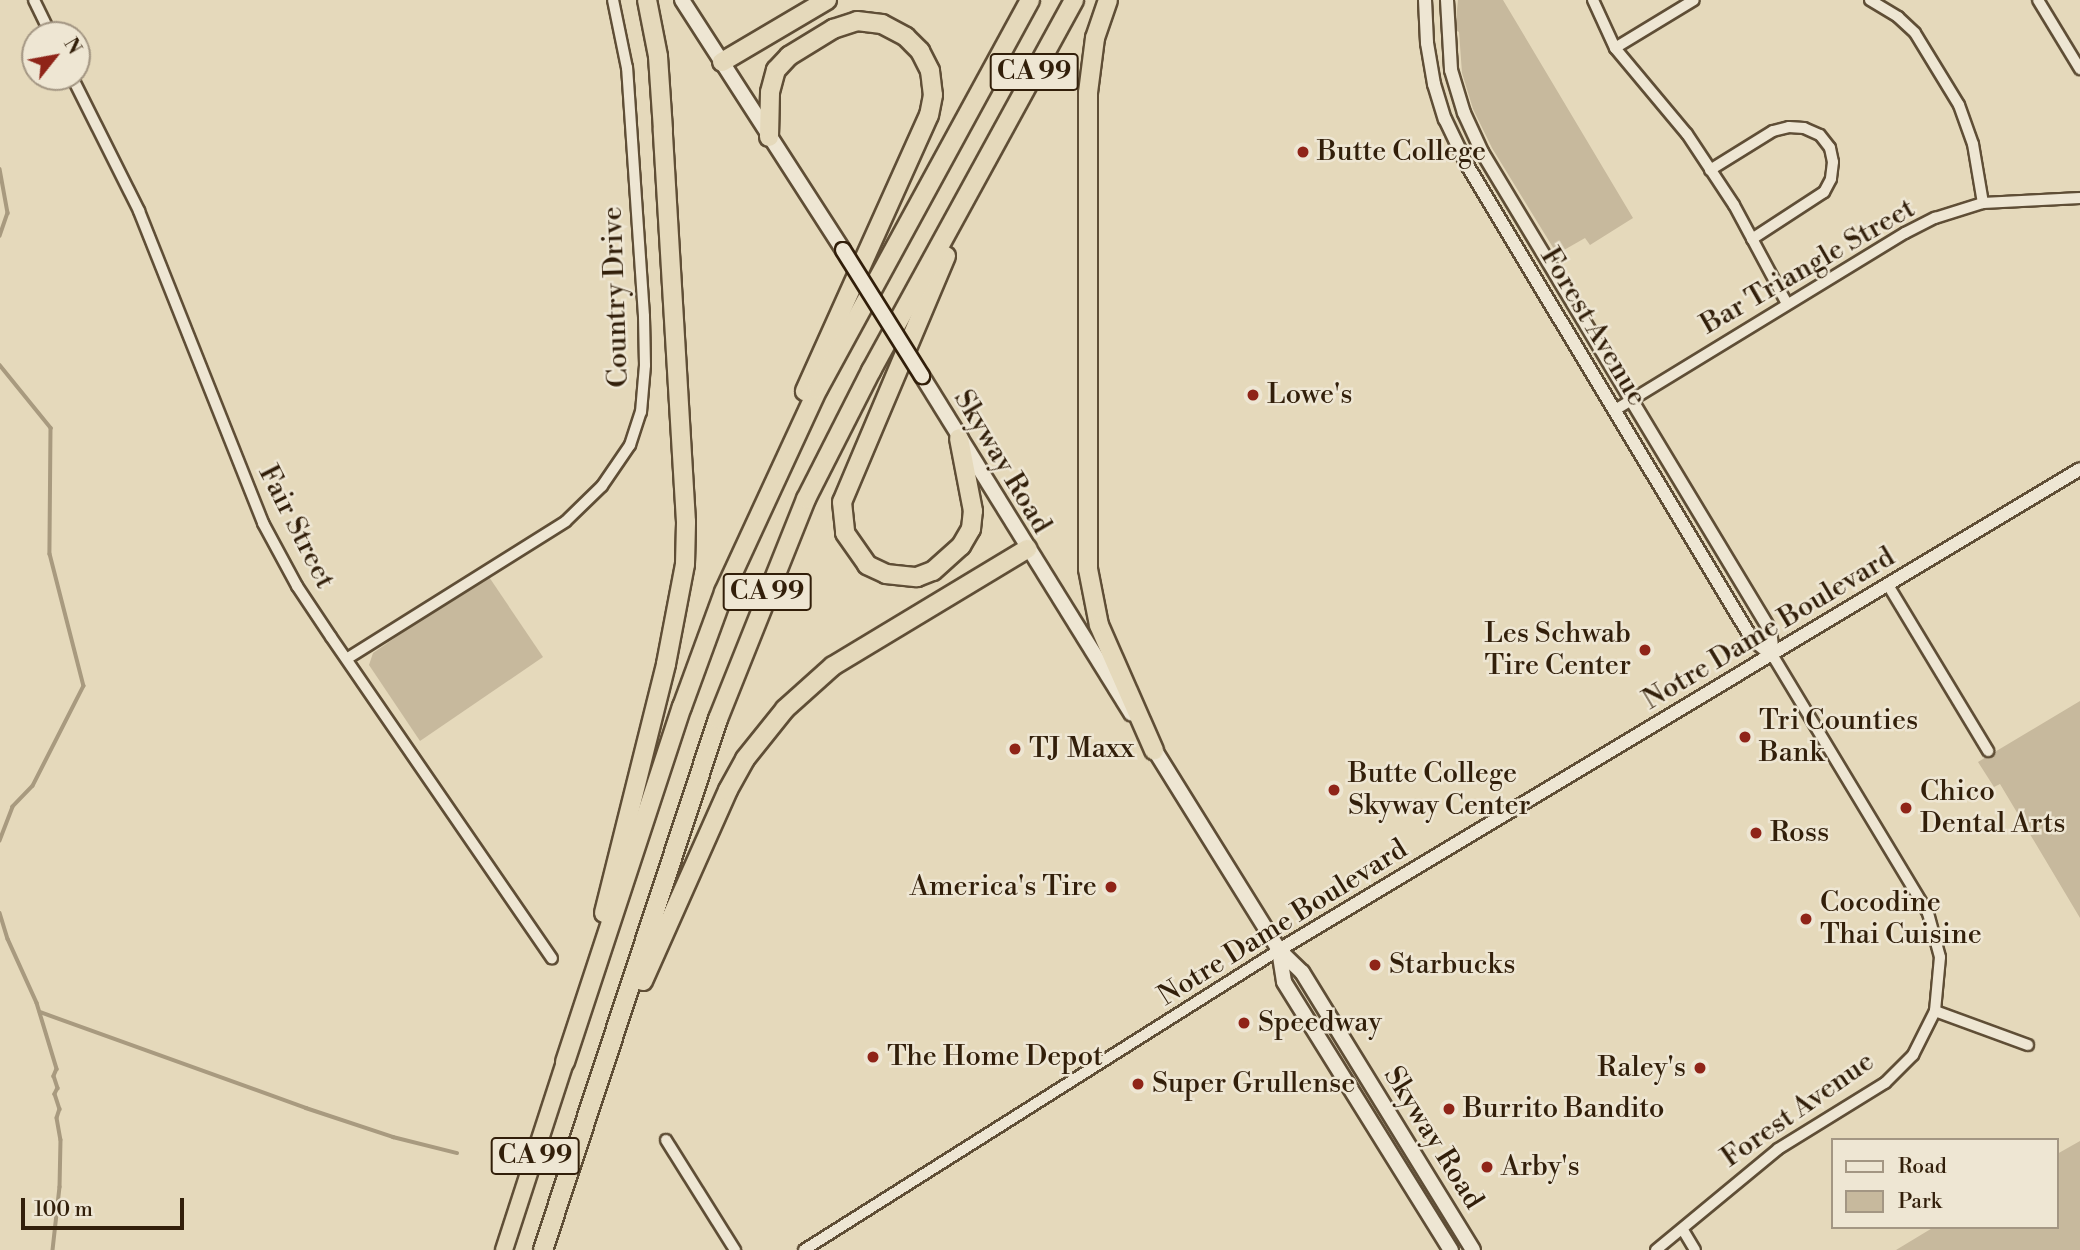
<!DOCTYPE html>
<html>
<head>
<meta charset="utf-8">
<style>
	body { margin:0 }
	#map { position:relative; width:2080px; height:1250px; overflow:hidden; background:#e5d9bb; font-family:"Libre Bodoni",serif }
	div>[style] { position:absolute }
	.green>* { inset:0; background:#c7b99d }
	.stream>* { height:3.5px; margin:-1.75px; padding:0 1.75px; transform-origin:1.75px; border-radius:1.75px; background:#a89a7f }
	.roads { filter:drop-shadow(2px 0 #5f4e36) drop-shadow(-2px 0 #5f4e36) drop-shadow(0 2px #5f4e36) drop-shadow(0 -2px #5f4e36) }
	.minor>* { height:10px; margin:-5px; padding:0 5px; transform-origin:5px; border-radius:5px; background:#eee6d3 }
	.tertiary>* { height:12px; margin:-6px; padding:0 6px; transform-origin:6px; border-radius:6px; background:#eee6d3 }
	.secondary>* { height:14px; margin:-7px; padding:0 7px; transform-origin:7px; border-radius:7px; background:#eee6d3 }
	.trunk>* { height:16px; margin:-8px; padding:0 8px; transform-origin:8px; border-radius:8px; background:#e5d9bb }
	.motorway>* { height:18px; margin:-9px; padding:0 9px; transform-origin:9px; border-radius:9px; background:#e5d9bb }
	.bridges { filter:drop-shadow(2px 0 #321f0a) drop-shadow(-2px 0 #321f0a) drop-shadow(0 2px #321f0a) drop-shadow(0 -2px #321f0a) }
	.secondary-bridge>* { height:14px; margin:-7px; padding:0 7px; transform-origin:7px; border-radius:7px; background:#eee6d3 }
	.dots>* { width:19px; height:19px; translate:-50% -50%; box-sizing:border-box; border:4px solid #eee6d3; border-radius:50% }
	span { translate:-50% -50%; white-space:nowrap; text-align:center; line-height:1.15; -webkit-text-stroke:5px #eee6d3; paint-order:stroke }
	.shield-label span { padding:2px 5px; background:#eee6d3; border:2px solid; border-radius:5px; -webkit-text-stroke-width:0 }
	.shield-label { font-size:26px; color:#321f0a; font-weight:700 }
	.poi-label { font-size:28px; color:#321f0a }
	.left { translate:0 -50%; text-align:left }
	.right { translate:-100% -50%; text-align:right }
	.street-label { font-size:28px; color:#321f0a }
	.legend { position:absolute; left:1831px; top:1138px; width:228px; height:91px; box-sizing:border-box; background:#eee6d3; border:2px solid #a39683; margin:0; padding:9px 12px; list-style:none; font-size:21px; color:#321f0a }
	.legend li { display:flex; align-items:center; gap:14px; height:35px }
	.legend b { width:35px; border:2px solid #a39683 }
	.north { position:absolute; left:21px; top:21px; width:70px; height:70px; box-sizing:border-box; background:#eee6d3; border:2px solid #a39683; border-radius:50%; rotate:59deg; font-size:19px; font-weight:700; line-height:28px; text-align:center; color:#321f0a }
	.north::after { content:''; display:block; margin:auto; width:24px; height:32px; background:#8f2418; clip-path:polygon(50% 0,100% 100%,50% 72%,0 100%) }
	.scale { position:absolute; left:21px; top:1198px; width:163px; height:32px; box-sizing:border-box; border:4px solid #321f0a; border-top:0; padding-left:9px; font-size:21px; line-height:24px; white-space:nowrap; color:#321f0a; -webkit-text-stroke:5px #eee6d3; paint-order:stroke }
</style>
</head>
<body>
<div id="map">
	<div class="green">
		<div style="clip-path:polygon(1458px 0,1503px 0,1633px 218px,1590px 245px,1585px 238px,1557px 254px,1492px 148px,1473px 109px,1462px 73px,1459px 32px,1455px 30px)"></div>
		<div style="clip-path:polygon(487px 574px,543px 657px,420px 741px,369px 665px,373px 653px)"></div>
		<div style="clip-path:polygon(2080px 701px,2080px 918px,2000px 784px,1994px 787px,1978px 762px)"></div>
		<div style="clip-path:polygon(2080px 1141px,2080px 1250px,1896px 1250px,1934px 1227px,2057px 1227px,2057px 1154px)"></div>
	</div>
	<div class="stream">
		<div style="left:0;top:169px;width:45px;rotate:79.7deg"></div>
		<div style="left:8px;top:213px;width:24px;rotate:109deg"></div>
		<div style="left:0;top:365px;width:81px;rotate:51deg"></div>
		<div style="left:51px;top:428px;width:126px;rotate:90.5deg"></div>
		<div style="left:50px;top:554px;width:136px;rotate:75.6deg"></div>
		<div style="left:84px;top:686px;width:112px;rotate:117deg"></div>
		<div style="left:33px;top:786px;width:29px;rotate:134deg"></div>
		<div style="left:13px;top:807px;width:36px;rotate:111deg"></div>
		<div style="left:0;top:913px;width:27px;rotate:73deg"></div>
		<div style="left:8px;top:939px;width:70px;rotate:65.6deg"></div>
		<div style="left:37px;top:1003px;width:69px;rotate:73.1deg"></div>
		<div style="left:57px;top:1069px;width:8px;rotate:113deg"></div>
		<div style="left:54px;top:1076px;width:13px;rotate:72deg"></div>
		<div style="left:58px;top:1088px;width:7px;rotate:117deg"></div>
		<div style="left:55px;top:1094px;width:16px;rotate:72deg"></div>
		<div style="left:60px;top:1109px;width:9px;rotate:108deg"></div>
		<div style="left:57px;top:1118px;width:22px;rotate:80deg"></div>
		<div style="left:61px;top:1140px;width:47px;rotate:91.2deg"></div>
		<div style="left:60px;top:1187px;width:63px;rotate:96.3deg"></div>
		<div style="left:40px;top:1012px;width:283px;rotate:19.8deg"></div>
		<div style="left:306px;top:1108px;width:92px;rotate:18.4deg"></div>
		<div style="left:393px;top:1137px;width:66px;rotate:14deg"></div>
	</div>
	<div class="roads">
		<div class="minor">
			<div style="left:34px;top:0;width:39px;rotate:64deg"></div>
			<div style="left:1593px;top:0;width:53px;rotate:65.4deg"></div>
			<div style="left:1615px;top:48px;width:112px;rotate:50.1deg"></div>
			<div style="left:1687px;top:134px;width:85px;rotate:56.5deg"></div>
			<div style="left:1734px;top:205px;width:112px;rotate:61.8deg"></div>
			<div style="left:1870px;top:0;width:33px;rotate:31deg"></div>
			<div style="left:1898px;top:17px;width:23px;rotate:43deg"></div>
			<div style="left:1915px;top:33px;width:84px;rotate:58.6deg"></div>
			<div style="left:1959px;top:105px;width:41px;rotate:70.3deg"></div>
			<div style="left:1973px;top:144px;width:60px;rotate:80.4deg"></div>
			<div style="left:2038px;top:0;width:81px;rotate:58.7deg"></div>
			<div style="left:1615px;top:48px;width:92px;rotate:-31.3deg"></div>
			<div style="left:72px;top:77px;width:150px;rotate:63.4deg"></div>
			<div style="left:139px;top:211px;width:336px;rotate:68.3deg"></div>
			<div style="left:263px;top:523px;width:72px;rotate:61.6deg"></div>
			<div style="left:297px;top:586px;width:61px;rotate:56.3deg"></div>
			<div style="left:331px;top:637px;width:390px;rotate:55.5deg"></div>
			<div style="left:1710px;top:170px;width:74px;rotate:-31.8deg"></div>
			<div style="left:1773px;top:131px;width:16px;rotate:-14deg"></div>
			<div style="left:1789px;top:127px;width:15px;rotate:4deg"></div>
			<div style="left:1804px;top:128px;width:17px;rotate:24deg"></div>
			<div style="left:1820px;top:135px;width:16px;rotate:52deg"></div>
			<div style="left:1830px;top:148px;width:14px;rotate:78deg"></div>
			<div style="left:1833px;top:162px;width:17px;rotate:97deg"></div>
			<div style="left:1831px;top:179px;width:15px;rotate:118deg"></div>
			<div style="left:1824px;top:192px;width:86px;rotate:146.9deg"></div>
			<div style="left:1615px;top:410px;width:340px;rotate:-31.4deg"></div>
			<div style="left:1905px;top:233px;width:34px;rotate:-27deg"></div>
			<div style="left:1935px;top:218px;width:50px;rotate:-17.4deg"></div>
			<div style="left:1983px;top:203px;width:97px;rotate:-3deg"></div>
			<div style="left:1888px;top:585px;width:194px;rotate:58.9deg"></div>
			<div style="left:348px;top:658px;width:257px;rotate:-32.1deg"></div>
			<div style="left:566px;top:521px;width:50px;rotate:-44.2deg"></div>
			<div style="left:602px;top:486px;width:50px;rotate:-55.7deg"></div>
			<div style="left:630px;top:445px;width:35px;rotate:-72deg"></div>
			<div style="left:641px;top:412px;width:47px;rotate:-85.1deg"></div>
			<div style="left:645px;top:365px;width:49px;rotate:-91.2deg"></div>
			<div style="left:644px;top:316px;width:249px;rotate:-93.9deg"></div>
			<div style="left:627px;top:68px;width:69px;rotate:-101.6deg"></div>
			<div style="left:1935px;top:1011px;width:99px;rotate:20.1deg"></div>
			<div style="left:666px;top:1140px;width:130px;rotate:57.9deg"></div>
			<div style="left:1683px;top:1230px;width:23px;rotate:59deg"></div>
			<div style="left:804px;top:1250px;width:562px;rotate:-32.28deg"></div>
			<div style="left:1656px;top:1250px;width:158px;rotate:-39.6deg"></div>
			<div style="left:1778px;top:1149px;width:126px;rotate:-31.7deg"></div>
			<div style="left:1885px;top:1083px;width:40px;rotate:-45deg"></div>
			<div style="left:1913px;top:1055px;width:49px;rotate:-63.4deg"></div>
			<div style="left:1935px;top:1011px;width:54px;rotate:-84.7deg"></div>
			<div style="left:1940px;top:957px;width:46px;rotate:-105.3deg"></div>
			<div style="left:1928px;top:913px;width:300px;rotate:-121.1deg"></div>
		</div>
		<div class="tertiary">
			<div style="left:1425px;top:0;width:43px;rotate:87.3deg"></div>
			<div style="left:1427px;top:43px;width:42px;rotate:80.3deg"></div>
			<div style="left:1434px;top:84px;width:37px;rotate:73deg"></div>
			<div style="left:1445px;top:119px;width:51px;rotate:64.4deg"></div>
			<div style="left:1467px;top:165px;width:553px;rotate:58.98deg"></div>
			<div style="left:1752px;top:639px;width:27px;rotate:39deg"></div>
			<div style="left:1447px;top:0;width:70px;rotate:86.7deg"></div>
			<div style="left:1451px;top:70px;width:45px;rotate:73.2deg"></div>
			<div style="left:1464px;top:113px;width:43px;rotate:65.2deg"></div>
			<div style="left:1482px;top:152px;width:558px;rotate:58.93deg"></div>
			<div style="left:1770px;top:630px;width:26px;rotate:83deg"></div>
			<div style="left:1279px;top:950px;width:934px;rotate:-30.98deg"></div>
		</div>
		<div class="secondary">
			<div style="left:682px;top:0;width:297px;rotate:57.2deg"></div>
			<div style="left:922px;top:376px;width:397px;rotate:58.2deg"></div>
			<div style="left:1149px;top:741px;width:246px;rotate:58.1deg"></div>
			<div style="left:1279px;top:950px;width:32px;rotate:44deg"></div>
			<div style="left:1302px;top:972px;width:326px;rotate:58.4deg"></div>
			<div style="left:1279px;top:950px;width:32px;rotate:81deg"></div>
			<div style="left:1284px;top:982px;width:316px;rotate:58.1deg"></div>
		</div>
		<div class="trunk">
			<div style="left:504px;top:1250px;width:198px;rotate:-72deg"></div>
		</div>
		<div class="motorway">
			<div style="left:1108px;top:0;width:40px;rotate:108.9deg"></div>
			<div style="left:1095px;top:38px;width:55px;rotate:97.3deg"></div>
			<div style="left:1088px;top:93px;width:476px;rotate:90deg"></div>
			<div style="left:1088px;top:569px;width:57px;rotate:78.9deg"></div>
			<div style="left:1099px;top:625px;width:137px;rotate:66.3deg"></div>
			<div style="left:722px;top:62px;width:122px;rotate:-30.6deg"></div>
			<div style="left:769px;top:137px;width:45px;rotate:-88.7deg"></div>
			<div style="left:770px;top:92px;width:23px;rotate:-75deg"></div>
			<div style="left:776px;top:70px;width:19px;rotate:-47deg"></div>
			<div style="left:789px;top:56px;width:52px;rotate:-31.5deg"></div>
			<div style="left:833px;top:29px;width:25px;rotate:-18deg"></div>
			<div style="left:857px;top:21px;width:25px;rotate:7deg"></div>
			<div style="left:882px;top:24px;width:27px;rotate:28deg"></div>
			<div style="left:906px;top:37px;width:20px;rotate:45deg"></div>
			<div style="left:920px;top:51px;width:22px;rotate:63deg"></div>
			<div style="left:930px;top:71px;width:24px;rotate:83deg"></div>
			<div style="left:933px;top:95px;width:20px;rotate:101deg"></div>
			<div style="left:929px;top:115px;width:303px;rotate:114.2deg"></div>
			<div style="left:946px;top:256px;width:267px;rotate:112.9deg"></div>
			<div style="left:842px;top:502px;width:31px;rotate:84deg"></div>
			<div style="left:845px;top:533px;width:39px;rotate:55deg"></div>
			<div style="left:867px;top:565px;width:21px;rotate:25deg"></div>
			<div style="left:886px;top:574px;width:31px;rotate:6deg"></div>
			<div style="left:917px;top:577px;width:17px;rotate:-21deg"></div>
			<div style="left:933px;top:571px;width:38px;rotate:-42deg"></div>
			<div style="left:961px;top:546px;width:20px;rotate:-60deg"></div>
			<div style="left:971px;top:529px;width:18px;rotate:-84deg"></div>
			<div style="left:973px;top:511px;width:74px;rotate:-100.9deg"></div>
			<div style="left:604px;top:913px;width:257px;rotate:-76deg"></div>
			<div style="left:666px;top:664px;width:102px;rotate:-79.2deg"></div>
			<div style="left:685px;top:564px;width:42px;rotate:-88.6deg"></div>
			<div style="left:686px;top:522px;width:393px;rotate:-93.4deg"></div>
			<div style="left:663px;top:130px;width:74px;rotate:-93.9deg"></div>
			<div style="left:658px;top:56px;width:57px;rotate:-101.1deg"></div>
			<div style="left:643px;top:981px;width:209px;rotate:-66deg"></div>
			<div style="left:728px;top:790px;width:35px;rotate:-61deg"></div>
			<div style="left:745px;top:759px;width:64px;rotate:-51.3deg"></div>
			<div style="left:785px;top:709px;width:64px;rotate:-41.9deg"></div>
			<div style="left:833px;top:666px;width:227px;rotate:-31.1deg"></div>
			<div style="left:565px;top:1062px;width:374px;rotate:-71.8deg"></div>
			<div style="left:682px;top:707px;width:122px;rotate:-69.9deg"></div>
			<div style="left:724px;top:592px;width:224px;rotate:-65.2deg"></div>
			<div style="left:818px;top:389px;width:443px;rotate:-61.4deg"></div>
			<div style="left:543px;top:1250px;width:559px;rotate:-71.76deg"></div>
			<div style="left:718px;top:719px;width:237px;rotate:-68.2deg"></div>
			<div style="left:806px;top:499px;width:144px;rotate:-63.1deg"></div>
			<div style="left:871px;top:371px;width:423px;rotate:-61.3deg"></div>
		</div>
	</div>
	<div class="bridges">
		<div class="secondary-bridge">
			<div style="left:843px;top:250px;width:149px;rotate:57.9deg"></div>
		</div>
	</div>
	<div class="dots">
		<div style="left:1303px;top:152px;background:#8f2418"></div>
		<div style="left:1253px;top:395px;background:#8f2418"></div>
		<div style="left:1645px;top:650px;background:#8f2418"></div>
		<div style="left:1745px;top:737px;background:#8f2418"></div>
		<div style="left:1015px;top:749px;background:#8f2418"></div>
		<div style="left:1334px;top:790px;background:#8f2418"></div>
		<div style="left:1906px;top:808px;background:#8f2418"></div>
		<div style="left:1756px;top:833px;background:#8f2418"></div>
		<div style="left:1111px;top:887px;background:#8f2418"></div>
		<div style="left:1806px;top:919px;background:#8f2418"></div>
		<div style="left:1375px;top:965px;background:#8f2418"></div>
		<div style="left:1244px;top:1023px;background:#8f2418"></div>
		<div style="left:873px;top:1057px;background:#8f2418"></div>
		<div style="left:1700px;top:1068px;background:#8f2418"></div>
		<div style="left:1138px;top:1084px;background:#8f2418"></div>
		<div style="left:1449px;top:1109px;background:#8f2418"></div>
		<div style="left:1487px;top:1167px;background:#8f2418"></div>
	</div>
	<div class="shield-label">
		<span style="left:1034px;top:72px">CA 99</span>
		<span style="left:767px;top:592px">CA 99</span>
		<span style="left:535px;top:1156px">CA 99</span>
	</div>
	<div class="poi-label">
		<span class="left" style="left:1317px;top:152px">Butte College</span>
		<span class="left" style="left:1267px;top:395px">Lowe's</span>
		<span class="right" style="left:1631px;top:650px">Les Schwab<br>Tire Center</span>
		<span class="left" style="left:1759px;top:737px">Tri Counties<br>Bank</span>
		<span class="left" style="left:1029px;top:749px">TJ Maxx</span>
		<span class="left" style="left:1348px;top:790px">Butte College<br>Skyway Center</span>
		<span class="left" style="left:1920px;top:808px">Chico<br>Dental Arts</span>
		<span class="left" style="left:1770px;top:833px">Ross</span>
		<span class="right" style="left:1097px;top:887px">America's Tire</span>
		<span class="left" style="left:1820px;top:919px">Cocodine<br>Thai Cuisine</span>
		<span class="left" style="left:1389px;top:965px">Starbucks</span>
		<span class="left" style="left:1258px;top:1023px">Speedway</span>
		<span class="left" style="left:887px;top:1057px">The Home Depot</span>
		<span class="right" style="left:1686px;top:1068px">Raley's</span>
		<span class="left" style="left:1152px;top:1084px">Super Grullense</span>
		<span class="left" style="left:1463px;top:1109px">Burrito Bandito</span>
		<span class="left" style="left:1501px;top:1167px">Arby's</span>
	</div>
	<div class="street-label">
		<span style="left:1808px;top:267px;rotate:-30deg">Bar Triangle Street</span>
		<span style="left:616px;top:297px;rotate:-92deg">Country Drive</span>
		<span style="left:1593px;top:327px;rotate:59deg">Forest Avenue</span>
		<span style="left:1002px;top:462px;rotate:59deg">Skyway Road</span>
		<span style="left:296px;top:527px;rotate:63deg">Fair Street</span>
		<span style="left:1769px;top:629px;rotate:-31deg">Notre Dame Boulevard</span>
		<span style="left:1283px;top:923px;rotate:-32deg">Notre Dame Boulevard</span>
		<span style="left:1798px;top:1110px;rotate:-35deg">Forest Avenue</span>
		<span style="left:1433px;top:1138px;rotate:58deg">Skyway Road</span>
	</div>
	<ul class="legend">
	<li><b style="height:9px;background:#eee6d3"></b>Road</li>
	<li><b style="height:19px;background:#c7b99d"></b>Park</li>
	</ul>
	<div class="north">N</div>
	<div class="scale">100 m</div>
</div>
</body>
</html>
